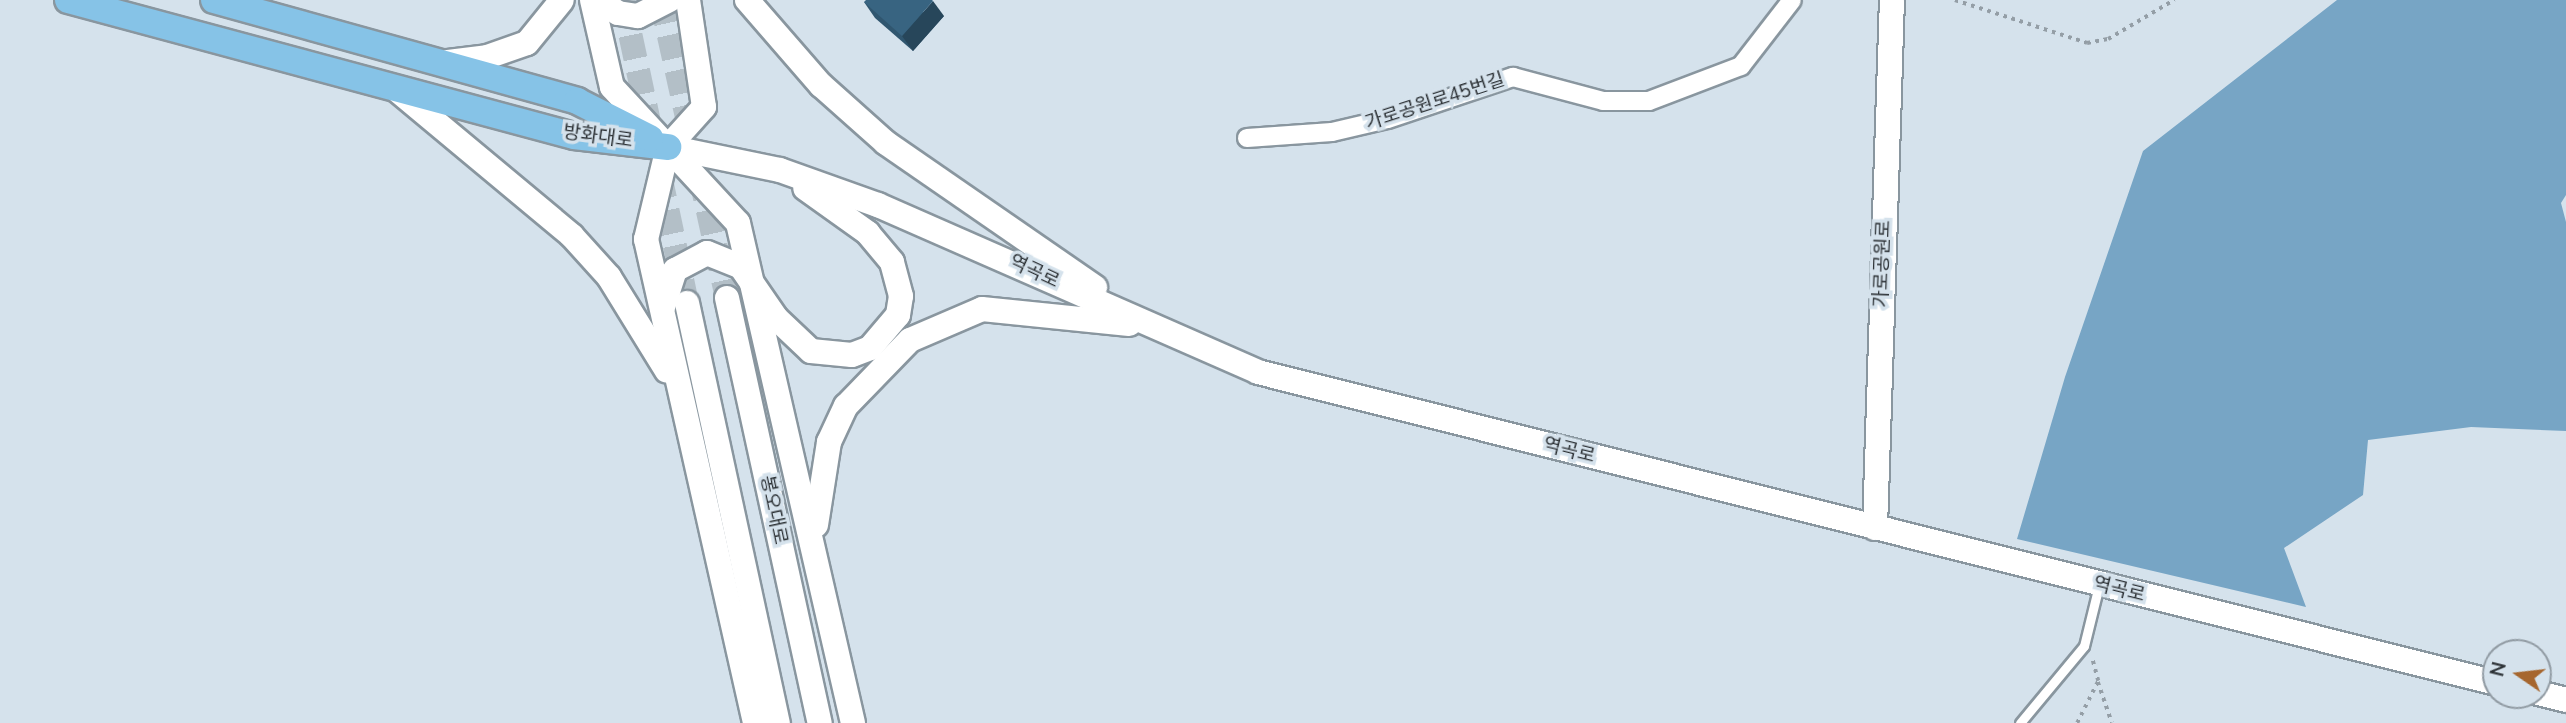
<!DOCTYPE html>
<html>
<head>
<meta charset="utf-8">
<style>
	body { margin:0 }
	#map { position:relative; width:2566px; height:723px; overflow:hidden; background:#d5e2ec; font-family:"Nunito Sans","Noto Sans KR",sans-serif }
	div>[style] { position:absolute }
	.forest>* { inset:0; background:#77a5c5 }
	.secondary-tunnel>* { height:24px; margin-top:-12px; transform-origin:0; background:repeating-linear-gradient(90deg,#b3bfc7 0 24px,transparent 0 36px) }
	.path>* { height:3.5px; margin-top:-1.75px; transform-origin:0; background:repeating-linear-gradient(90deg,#949ea6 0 3.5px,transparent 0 8.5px) }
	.roads { filter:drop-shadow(2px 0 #89969f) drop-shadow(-2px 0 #89969f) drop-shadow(0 2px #89969f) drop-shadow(0 -2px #89969f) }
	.lane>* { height:9px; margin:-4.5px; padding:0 4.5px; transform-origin:4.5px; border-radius:4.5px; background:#fff }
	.street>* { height:18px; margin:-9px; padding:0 9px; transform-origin:9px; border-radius:9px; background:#fff }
	.secondary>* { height:24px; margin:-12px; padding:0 12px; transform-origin:12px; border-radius:12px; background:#fff }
	.primary>* { height:26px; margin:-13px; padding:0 13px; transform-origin:13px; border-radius:13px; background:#86c3e7 }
	.wall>* { inset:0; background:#30566f }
	.shaded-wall>* { inset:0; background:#27465a }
	.building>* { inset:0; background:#386481 }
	span { translate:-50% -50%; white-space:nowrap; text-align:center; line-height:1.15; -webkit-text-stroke:7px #d5e2ec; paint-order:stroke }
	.street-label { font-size:19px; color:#2c3135 }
	.north { position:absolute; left:2482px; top:639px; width:70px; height:70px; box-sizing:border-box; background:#d5e2ec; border:2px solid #919ba3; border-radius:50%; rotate:284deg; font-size:19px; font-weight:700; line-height:28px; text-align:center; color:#2c3135 }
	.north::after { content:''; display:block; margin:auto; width:24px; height:32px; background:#a6662e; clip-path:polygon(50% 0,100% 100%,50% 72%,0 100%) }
</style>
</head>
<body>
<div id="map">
	<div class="forest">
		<div style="clip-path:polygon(2337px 0,2566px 0,2566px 195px,2561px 203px,2566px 222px,2566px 431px,2471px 427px,2368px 440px,2363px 495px,2284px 548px,2306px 607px,2017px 539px,2065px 377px,2143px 151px)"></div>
	</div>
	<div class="secondary-tunnel">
		<div style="left:623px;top:0;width:139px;rotate:78deg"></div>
		<div style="left:661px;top:0;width:143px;rotate:77.5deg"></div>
		<div style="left:660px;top:175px;width:131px;rotate:78.1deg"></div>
		<div style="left:700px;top:175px;width:126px;rotate:77.6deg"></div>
	</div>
	<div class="path">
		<div style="left:1955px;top:0;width:139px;rotate:18deg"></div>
		<div style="left:2087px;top:43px;width:21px;rotate:-11deg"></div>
		<div style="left:2108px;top:39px;width:77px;rotate:-30.6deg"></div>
		<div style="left:2098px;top:682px;width:43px;rotate:71.1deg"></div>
		<div style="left:2077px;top:723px;width:47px;rotate:-63.4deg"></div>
		<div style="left:2098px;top:681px;width:24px;rotate:-105deg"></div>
	</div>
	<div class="roads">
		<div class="lane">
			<div style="left:2020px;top:723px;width:100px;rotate:-50.3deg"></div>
			<div style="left:2084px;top:646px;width:63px;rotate:-76.2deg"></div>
		</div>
		<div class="street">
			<div style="left:1247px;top:138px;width:85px;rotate:-4deg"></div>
			<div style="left:1332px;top:132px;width:57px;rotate:-13.1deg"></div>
			<div style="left:1388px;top:119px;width:132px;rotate:-18.6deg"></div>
			<div style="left:1513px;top:77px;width:93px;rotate:14.9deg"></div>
			<div style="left:1603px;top:101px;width:46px"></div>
			<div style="left:1649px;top:101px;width:98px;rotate:-20.8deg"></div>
			<div style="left:1741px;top:66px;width:83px;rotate:-52.3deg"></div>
		</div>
		<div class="secondary">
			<div style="left:592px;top:0;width:89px;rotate:77.1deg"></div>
			<div style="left:612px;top:87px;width:185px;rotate:47.2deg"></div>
			<div style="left:738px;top:223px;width:513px;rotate:77.05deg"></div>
			<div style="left:600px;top:0;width:22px;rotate:36deg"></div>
			<div style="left:618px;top:13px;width:20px;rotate:9deg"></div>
			<div style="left:638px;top:16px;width:35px;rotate:-27deg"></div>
			<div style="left:688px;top:0;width:108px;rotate:81.5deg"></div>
			<div style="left:704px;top:107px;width:54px;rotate:132deg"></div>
			<div style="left:668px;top:147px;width:95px;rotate:103.4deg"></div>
			<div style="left:646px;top:239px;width:496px;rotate:77.3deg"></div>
			<div style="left:747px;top:0;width:113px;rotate:49deg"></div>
			<div style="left:821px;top:85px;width:87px;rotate:41.7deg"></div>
			<div style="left:886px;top:143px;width:254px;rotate:34.6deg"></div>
			<div style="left:448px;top:62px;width:39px;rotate:-7deg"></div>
			<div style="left:487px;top:57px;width:42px;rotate:-19.3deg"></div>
			<div style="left:527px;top:43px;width:55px;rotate:-50.9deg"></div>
			<div style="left:397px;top:90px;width:228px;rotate:39.8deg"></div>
			<div style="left:572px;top:236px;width:55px;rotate:47.9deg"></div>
			<div style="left:609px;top:277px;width:110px;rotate:58.3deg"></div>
			<div style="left:668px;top:147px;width:114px;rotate:11.6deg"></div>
			<div style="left:780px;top:170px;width:104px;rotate:19.7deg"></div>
			<div style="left:878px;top:205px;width:415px;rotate:23.7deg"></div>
			<div style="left:1258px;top:372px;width:1276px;rotate:14.1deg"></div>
			<div style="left:727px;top:298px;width:435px;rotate:77.7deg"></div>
			<div style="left:687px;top:303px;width:430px;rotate:77.8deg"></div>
			<div style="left:663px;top:307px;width:39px;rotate:-72deg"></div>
			<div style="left:675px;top:270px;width:36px;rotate:-28deg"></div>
			<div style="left:707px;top:253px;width:37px;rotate:22deg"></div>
			<div style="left:741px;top:267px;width:62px;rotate:55.5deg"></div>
			<div style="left:776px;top:318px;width:48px;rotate:43.3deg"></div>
			<div style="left:811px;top:351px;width:41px;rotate:5.6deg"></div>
			<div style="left:852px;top:355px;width:19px;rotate:-21deg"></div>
			<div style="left:870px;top:348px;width:43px;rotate:-49.7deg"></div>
			<div style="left:898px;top:315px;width:19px;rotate:-81deg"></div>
			<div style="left:901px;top:296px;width:35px;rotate:-105deg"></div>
			<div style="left:892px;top:262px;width:38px;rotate:-130deg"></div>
			<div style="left:868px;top:233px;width:77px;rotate:-144.5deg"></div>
			<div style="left:816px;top:525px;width:84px;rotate:-81.1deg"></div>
			<div style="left:829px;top:442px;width:40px;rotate:-65deg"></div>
			<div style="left:846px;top:406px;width:92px;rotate:-45.9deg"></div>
			<div style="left:910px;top:340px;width:78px;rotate:-23.3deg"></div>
			<div style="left:982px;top:309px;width:148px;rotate:5.8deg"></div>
			<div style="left:1875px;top:528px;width:528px;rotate:-88.16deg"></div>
			<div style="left:2538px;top:693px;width:29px;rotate:14deg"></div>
		</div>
		<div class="primary">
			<div style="left:68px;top:0;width:524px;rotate:15.04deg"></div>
			<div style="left:574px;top:136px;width:95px;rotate:6.7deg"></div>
			<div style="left:214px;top:0;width:377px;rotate:15.5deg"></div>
			<div style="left:577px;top:101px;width:82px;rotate:26.9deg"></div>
		</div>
	</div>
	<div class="wall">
		<div style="clip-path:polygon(864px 2px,944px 16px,913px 51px,875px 18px)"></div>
	</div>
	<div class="shaded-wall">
		<div style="clip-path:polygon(933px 1px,944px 16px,913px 51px,902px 36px)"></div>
	</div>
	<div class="building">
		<div style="clip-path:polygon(866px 0,932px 0,933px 1px,902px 36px,864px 2px)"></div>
	</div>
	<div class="street-label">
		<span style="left:1435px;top:102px;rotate:-18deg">가로공원로45번길</span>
		<span style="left:598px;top:137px;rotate:8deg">방화대로</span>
		<span style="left:1883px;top:264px;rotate:-88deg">가로공원로</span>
		<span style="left:1034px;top:272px;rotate:25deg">역곡로</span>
		<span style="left:1569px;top:451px;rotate:14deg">역곡로</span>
		<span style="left:773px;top:510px;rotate:78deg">봉오대로</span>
		<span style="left:2119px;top:590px;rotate:14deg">역곡로</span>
	</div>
	<div class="north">N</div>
</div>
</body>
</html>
